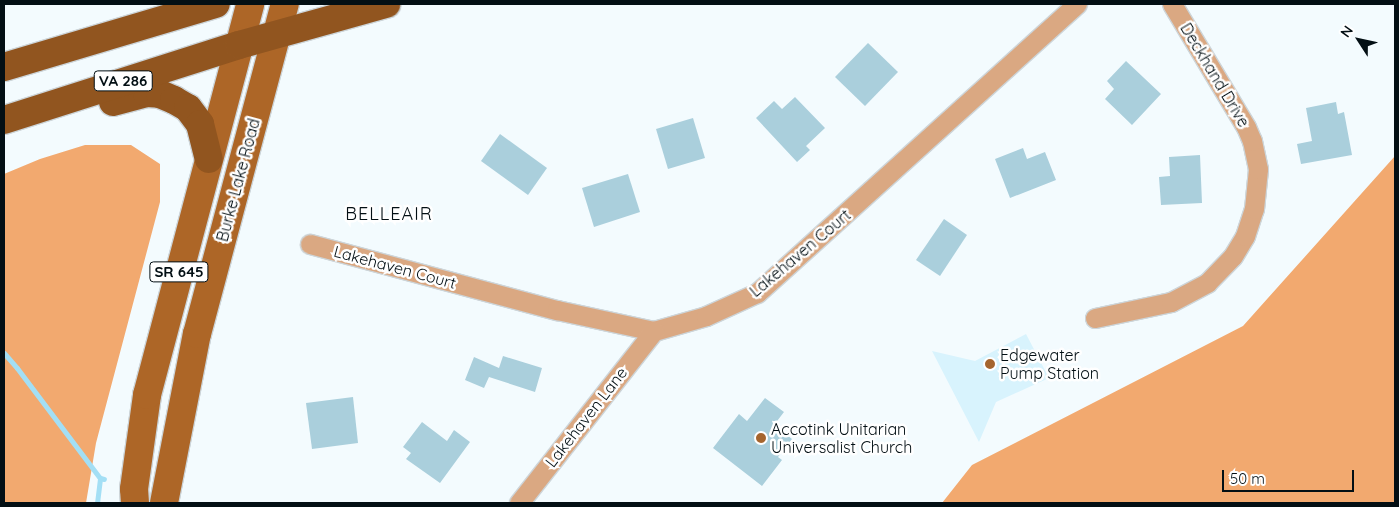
<!DOCTYPE html>
<html>
<head>
<meta charset="utf-8">
<style>
	body { margin:0 }
	#map { position:relative; width:1399px; height:507px; overflow:hidden; background:#f3fbfe; font-family:Quicksand,sans-serif }
	div>[style] { position:absolute }
	.built>* { inset:0; background:#d8f3fd }
	.forest>* { inset:0; background:#f2a96f }
	.stream>* { height:5px; margin:-2.5px; padding:0 2.5px; transform-origin:2.5px; border-radius:2.5px; background:#a3dff5 }
	.building>* { inset:0; background:#aacfdc }
	.roads { filter:drop-shadow(1px 0 #cdd5d9) drop-shadow(-1px 0 #cdd5d9) drop-shadow(0 1px #cdd5d9) drop-shadow(0 -1px #cdd5d9) }
	.street>* { height:19px; margin:-9.5px; padding:0 9.5px; transform-origin:9.5px; border-radius:9.5px; background:#daa882 }
	.primary>* { height:28px; margin:-14px; padding:0 14px; transform-origin:14px; border-radius:14px; background:#ad6627 }
	.highway>* { height:28px; margin:-14px; padding:0 14px; transform-origin:14px; border-radius:14px; background:#91551f }
	.dots>* { width:14px; height:14px; translate:-50% -50%; box-sizing:border-box; border:2px solid #fff; border-radius:50% }
	span { translate:-50% -50%; white-space:nowrap; text-align:center; line-height:1.15; -webkit-text-stroke:5px #fff; paint-order:stroke }
	.shield-label span { padding:1px 4px; background:#fff; border:1px solid; border-radius:4px; -webkit-text-stroke-width:0 }
	.shield-label { font-size:15px; color:#030f14; font-weight:700 }
	.street-label { font-size:16px; color:#030f14 }
	.poi-label { font-size:16px; color:#030f14 }
	.left { translate:0 -50%; text-align:left }
	.neighbourhood-label { font-size:18px; color:#030f14; letter-spacing:1px }
	.frame { position:absolute; inset:0; border:5px solid #030f14; pointer-events:none }
	.north { position:absolute; left:1334px; top:15px; width:50px; height:50px; -webkit-text-stroke:4px #fff; paint-order:stroke; rotate:305deg; font-size:14px; font-weight:700; line-height:20px; text-align:center; color:#030f14 }
	.north::after { content:''; display:block; margin:auto; width:18px; height:22px; background:#030f14; clip-path:polygon(50% 0,100% 100%,50% 72%,0 100%) }
	.scale { position:absolute; left:1222px; top:470px; width:132px; height:22px; box-sizing:border-box; border:2px solid #030f14; border-top:0; padding-left:6px; font-size:15px; line-height:18px; white-space:nowrap; color:#030f14; -webkit-text-stroke:4px #fff; paint-order:stroke }
</style>
</head>
<body>
<div id="map">
	<div class="built">
		<div style="clip-path:polygon(1026px 334px,1049px 378px,996px 402px,979px 442px,932px 351px,975px 361px)"></div>
	</div>
	<div class="forest">
		<div style="clip-path:polygon(85px 145px,131px 145px,160px 164px,160px 202px,96px 443px,86px 503px,4px 503px,4px 174px,40px 159px)"></div>
		<div style="clip-path:polygon(1395px 156px,1395px 503px,942px 503px,972px 465px,1243px 326px)"></div>
	</div>
	<div class="stream">
		<div style="left:4px;top:353px;width:20px;rotate:49deg"></div>
		<div style="left:17px;top:368px;width:138px;rotate:53deg"></div>
		<div style="left:100px;top:478px;width:4px;rotate:14deg"></div>
		<div style="left:97px;top:503px;width:25px;rotate:-83deg"></div>
	</div>
	<div class="building">
		<div style="clip-path:polygon(868px 43px,898px 72px,865px 106px,835px 77px)"></div>
		<div style="clip-path:polygon(1126px 61px,1161px 94px,1132px 125px,1105px 99px,1114px 89px,1107px 81px)"></div>
		<div style="clip-path:polygon(795px 97px,825px 128px,806px 146px,810px 150px,797px 162px,756px 118px,774px 101px,782px 109px)"></div>
		<div style="clip-path:polygon(1336px 102px,1338px 114px,1344px 112px,1352px 155px,1301px 164px,1297px 144px,1312px 141px,1306px 108px)"></div>
		<div style="clip-path:polygon(693px 118px,705px 158px,668px 169px,656px 129px)"></div>
		<div style="clip-path:polygon(500px 134px,547px 168px,528px 195px,481px 161px)"></div>
		<div style="clip-path:polygon(1023px 148px,1027px 159px,1045px 152px,1056px 180px,1010px 198px,995px 159px)"></div>
		<div style="clip-path:polygon(1200px 155px,1202px 203px,1161px 205px,1159px 177px,1170px 176px,1169px 157px)"></div>
		<div style="clip-path:polygon(628px 174px,640px 212px,594px 227px,582px 188px)"></div>
		<div style="clip-path:polygon(944px 219px,967px 235px,940px 276px,916px 260px)"></div>
		<div style="clip-path:polygon(503px 356px,542px 368px,535px 392px,489px 377px,484px 388px,465px 380px,474px 357px,499px 368px)"></div>
		<div style="clip-path:polygon(353px 397px,358px 443px,312px 449px,306px 403px)"></div>
		<div style="clip-path:polygon(765px 398px,784px 412px,774px 425px,792px 439px,778px 457px,782px 460px,762px 486px,713px 448px,739px 414px,747px 421px)"></div>
		<div style="clip-path:polygon(422px 422px,447px 441px,454px 430px,470px 442px,440px 483px,406px 459px,411px 453px,403px 447px)"></div>
	</div>
	<div class="roads">
		<div class="street">
			<div style="left:310px;top:244px;width:256px;rotate:15deg"></div>
			<div style="left:557px;top:310px;width:99px;rotate:12.2deg"></div>
			<div style="left:654px;top:331px;width:54px;rotate:-16.1deg"></div>
			<div style="left:706px;top:316px;width:56px;rotate:-24.3deg"></div>
			<div style="left:757px;top:293px;width:431px;rotate:-42.1deg"></div>
			<div style="left:1095px;top:318px;width:78px;rotate:-11.9deg"></div>
			<div style="left:1171px;top:302px;width:41px;rotate:-27.8deg"></div>
			<div style="left:1207px;top:283px;width:37px;rotate:-46deg"></div>
			<div style="left:1233px;top:256px;width:23px;rotate:-59deg"></div>
			<div style="left:1245px;top:236px;width:28px;rotate:-72deg"></div>
			<div style="left:1254px;top:209px;width:40px;rotate:-84.3deg"></div>
			<div style="left:1258px;top:169px;width:29px;rotate:-102deg"></div>
			<div style="left:1252px;top:141px;width:15px;rotate:-113deg"></div>
			<div style="left:1246px;top:127px;width:144px;rotate:-121deg"></div>
			<div style="left:519px;top:503px;width:219px;rotate:-51.9deg"></div>
		</div>
		<div class="primary">
			<div style="left:135px;top:503px;width:14px;rotate:-94deg"></div>
			<div style="left:134px;top:489px;width:95px;rotate:-82.1deg"></div>
			<div style="left:147px;top:395px;width:404px;rotate:-75.2deg"></div>
			<div style="left:164px;top:503px;width:172px;rotate:-79deg"></div>
			<div style="left:197px;top:334px;width:342px;rotate:-75.1deg"></div>
		</div>
		<div class="highway">
			<div style="left:4px;top:67px;width:221px;rotate:-16.6deg"></div>
			<div style="left:113px;top:102px;width:35px;rotate:-15deg"></div>
			<div style="left:147px;top:93px;width:13px;rotate:4deg"></div>
			<div style="left:160px;top:94px;width:15px;rotate:23deg"></div>
			<div style="left:174px;top:100px;width:16px;rotate:30deg"></div>
			<div style="left:188px;top:108px;width:20px;rotate:53deg"></div>
			<div style="left:200px;top:124px;width:36px;rotate:76deg"></div>
			<div style="left:4px;top:120px;width:247px;rotate:-17.7deg"></div>
			<div style="left:239px;top:45px;width:153px;rotate:-15.6deg"></div>
		</div>
	</div>
	<div class="dots">
		<div style="left:990px;top:364px;background:#a5652e"></div>
		<div style="left:761px;top:438px;background:#a5652e"></div>
	</div>
	<div class="shield-label">
		<span style="left:123px;top:81px">VA 286</span>
		<span style="left:179px;top:272px">SR 645</span>
	</div>
	<div class="street-label">
		<span style="left:1215px;top:75px;rotate:59deg">Deckhand Drive</span>
		<span style="left:238px;top:180px;rotate:-75deg">Burke Lake Road</span>
		<span style="left:800px;top:253px;rotate:-40deg">Lakehaven Court</span>
		<span style="left:395px;top:267px;rotate:15deg">Lakehaven Court</span>
		<span style="left:586px;top:417px;rotate:-52deg">Lakehaven Lane</span>
	</div>
	<div class="poi-label">
		<span class="left" style="left:1000px;top:364px">Edgewater<br>Pump Station</span>
		<span class="left" style="left:771px;top:438px">Accotink Unitarian<br>Universalist Church</span>
	</div>
	<div class="neighbourhood-label">
		<span style="left:389px;top:214px">BELLEAIR</span>
	</div>
	<div class="frame"></div>
	<div class="north">N</div>
	<div class="scale">50 m</div>
</div>
</body>
</html>
